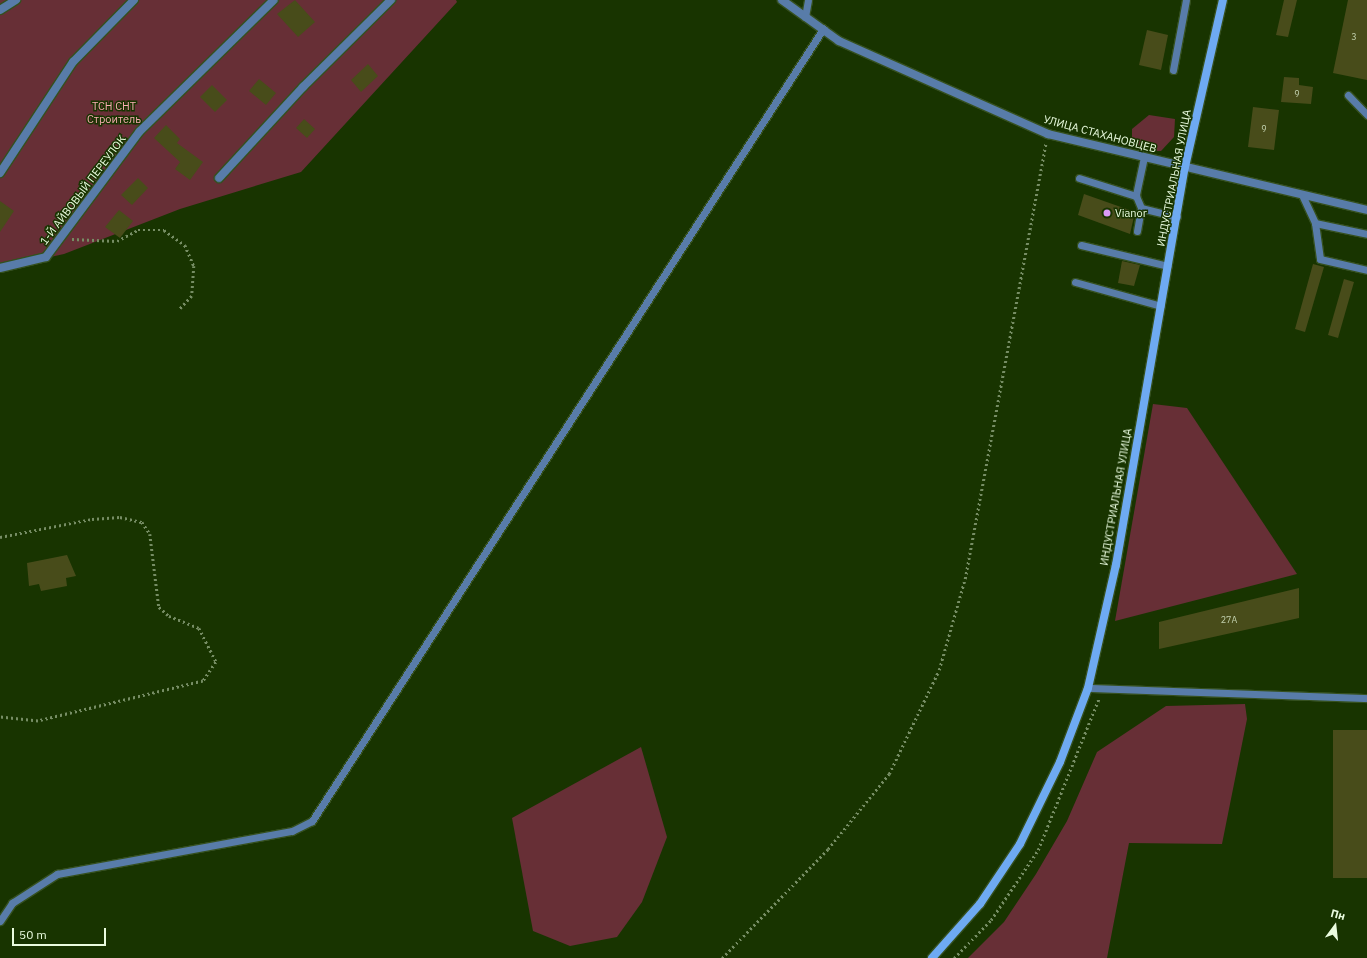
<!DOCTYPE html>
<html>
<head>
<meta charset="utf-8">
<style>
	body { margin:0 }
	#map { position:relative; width:1367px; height:958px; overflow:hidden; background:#183400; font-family:"IBM Plex Sans",sans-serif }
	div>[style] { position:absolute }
	.green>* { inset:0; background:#672f36 }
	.building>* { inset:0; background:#484c1a }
	.path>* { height:2.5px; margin-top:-1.25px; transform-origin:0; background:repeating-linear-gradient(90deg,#768d64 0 2px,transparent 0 5px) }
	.roads { filter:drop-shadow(1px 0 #35501f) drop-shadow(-1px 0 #35501f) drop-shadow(0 1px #35501f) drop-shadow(0 -1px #35501f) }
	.service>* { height:7px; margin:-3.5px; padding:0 3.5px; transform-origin:3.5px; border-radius:3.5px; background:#587ca9 }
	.minor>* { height:8px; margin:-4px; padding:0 4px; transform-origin:4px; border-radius:4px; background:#587ca9 }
	.secondary>* { height:8px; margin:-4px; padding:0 4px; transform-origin:4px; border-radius:4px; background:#6eaaf2 }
	.dots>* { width:11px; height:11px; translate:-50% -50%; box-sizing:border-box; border:2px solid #183400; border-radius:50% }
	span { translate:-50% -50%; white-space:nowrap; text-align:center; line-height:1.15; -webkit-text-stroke:3px #183400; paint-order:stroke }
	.number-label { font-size:9px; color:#c2d0ae }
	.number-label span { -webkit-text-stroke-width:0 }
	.park-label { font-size:11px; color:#f9adb3 }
	.street-label { font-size:11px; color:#eafcdf }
	.poi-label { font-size:11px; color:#eafcdf }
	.left { translate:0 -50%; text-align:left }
	.north { position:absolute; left:1315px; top:906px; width:40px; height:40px; -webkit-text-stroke:3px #183400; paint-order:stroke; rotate:15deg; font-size:11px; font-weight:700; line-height:16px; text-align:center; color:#eafcdf }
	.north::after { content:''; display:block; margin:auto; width:14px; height:18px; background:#eafcdf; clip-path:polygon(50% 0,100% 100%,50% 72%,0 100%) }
	.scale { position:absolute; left:12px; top:928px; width:94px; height:18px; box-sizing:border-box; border:2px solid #eafcdf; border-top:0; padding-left:5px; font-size:12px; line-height:14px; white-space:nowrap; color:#eafcdf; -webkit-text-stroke:3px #183400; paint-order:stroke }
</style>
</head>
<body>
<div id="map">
	<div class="green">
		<div style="clip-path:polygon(0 0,456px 0,457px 2px,301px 172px,180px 209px,64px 254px,0 268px)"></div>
		<div style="clip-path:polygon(1149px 115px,1175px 119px,1174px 137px,1161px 151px,1151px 151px,1136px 146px,1132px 141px,1132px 129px)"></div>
		<div style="clip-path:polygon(1153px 404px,1187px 408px,1297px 574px,1115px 621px)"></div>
		<div style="clip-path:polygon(1245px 704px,1247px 719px,1222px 844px,1129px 843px,1107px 958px,968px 958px,1004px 922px,1036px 874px,1067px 821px,1097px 752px,1166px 706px)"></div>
		<div style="clip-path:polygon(641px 747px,667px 837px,642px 902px,617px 937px,570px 946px,533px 931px,512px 818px)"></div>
	</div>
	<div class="building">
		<div style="clip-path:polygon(295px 0,315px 22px,298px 37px,277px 14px)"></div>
		<div style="clip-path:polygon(1284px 0,1297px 0,1288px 37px,1276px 35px)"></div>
		<div style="clip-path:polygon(1348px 0,1367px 0,1367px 80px,1333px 73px)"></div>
		<div style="clip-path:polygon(1147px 30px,1168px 35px,1161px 70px,1139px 65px)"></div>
		<div style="clip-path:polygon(368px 64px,378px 76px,361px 92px,351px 80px)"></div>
		<div style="clip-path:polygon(1284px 77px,1299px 78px,1299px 85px,1313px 87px,1311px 104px,1281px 102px)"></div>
		<div style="clip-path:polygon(259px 79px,276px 93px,266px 105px,249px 91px)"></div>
		<div style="clip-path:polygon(212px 85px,227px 100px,215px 112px,200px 97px)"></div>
		<div style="clip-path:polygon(1253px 107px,1279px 110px,1274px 150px,1248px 147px)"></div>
		<div style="clip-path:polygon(304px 119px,315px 129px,307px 138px,296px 128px)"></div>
		<div style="clip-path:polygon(166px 125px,180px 139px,177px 143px,203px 162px,190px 180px,175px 169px,180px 162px,154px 138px)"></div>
		<div style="clip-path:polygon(138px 178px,148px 188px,132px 205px,121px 195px)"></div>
		<div style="clip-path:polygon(1084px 194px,1135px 212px,1130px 234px,1078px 215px)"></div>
		<div style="clip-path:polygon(0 201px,14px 211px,0 232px)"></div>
		<div style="clip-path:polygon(119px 210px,133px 221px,120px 238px,105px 227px)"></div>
		<div style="clip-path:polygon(1122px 261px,1140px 265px,1134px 286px,1118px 283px)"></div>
		<div style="clip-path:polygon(1313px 264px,1324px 267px,1305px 332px,1295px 329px)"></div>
		<div style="clip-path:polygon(1344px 279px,1354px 282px,1338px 338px,1328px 335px)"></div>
		<div style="clip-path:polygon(67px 555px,76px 576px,66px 578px,67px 586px,41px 591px,39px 584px,29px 586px,27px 563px)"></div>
		<div style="clip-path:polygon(1299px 588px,1299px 618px,1159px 649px,1159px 622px)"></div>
		<div style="clip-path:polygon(1333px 730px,1367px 730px,1367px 878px,1333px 878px)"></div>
	</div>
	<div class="path">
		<div style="left:72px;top:239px;width:45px;rotate:2.5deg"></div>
		<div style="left:117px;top:241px;width:24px;rotate:-28deg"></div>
		<div style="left:138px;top:230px;width:26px"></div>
		<div style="left:164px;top:230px;width:26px;rotate:36deg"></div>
		<div style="left:185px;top:245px;width:23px;rotate:67deg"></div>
		<div style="left:194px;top:266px;width:30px;rotate:94deg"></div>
		<div style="left:192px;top:296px;width:19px;rotate:133deg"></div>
		<div style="left:0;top:537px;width:94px;rotate:-11.1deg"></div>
		<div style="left:92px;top:519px;width:28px;rotate:-4deg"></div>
		<div style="left:120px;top:517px;width:23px;rotate:13deg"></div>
		<div style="left:142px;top:522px;width:14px;rotate:56deg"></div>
		<div style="left:150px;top:534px;width:74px;rotate:83deg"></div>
		<div style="left:159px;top:607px;width:13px;rotate:42deg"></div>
		<div style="left:169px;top:616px;width:32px;rotate:22deg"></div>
		<div style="left:199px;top:628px;width:38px;rotate:63deg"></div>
		<div style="left:216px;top:662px;width:23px;rotate:124deg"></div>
		<div style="left:203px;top:681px;width:170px;rotate:166.4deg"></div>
		<div style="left:38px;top:721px;width:38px;rotate:-174deg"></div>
		<div style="left:722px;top:958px;width:152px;rotate:-45.8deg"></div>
		<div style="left:828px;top:849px;width:97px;rotate:-50.9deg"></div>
		<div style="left:889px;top:774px;width:115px;rotate:-64.3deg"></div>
		<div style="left:939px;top:670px;width:95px;rotate:-74.1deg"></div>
		<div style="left:965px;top:579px;width:443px;rotate:-79.5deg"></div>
		<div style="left:954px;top:958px;width:53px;rotate:-45.8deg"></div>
		<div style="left:991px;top:920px;width:84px;rotate:-56.1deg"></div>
		<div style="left:1038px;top:850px;width:164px;rotate:-68.1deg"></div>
	</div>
	<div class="roads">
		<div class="service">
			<div style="left:805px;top:17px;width:17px;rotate:-80deg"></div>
			<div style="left:1173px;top:70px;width:71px;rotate:-79.5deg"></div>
			<div style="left:1348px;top:95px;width:28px;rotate:46deg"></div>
			<div style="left:1144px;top:157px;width:40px;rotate:102deg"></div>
			<div style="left:1136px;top:196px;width:13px;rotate:67deg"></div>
			<div style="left:1141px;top:208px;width:37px;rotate:14deg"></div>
			<div style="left:1079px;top:178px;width:60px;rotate:17.5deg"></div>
			<div style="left:1303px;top:197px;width:29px;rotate:65deg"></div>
			<div style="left:1315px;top:223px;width:36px;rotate:82deg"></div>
			<div style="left:1320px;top:259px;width:48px;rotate:13.2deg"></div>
			<div style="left:1315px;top:223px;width:53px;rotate:11.9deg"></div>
			<div style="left:1137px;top:231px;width:23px;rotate:-80deg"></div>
			<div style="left:1081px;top:245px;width:89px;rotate:13.6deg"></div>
			<div style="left:1075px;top:282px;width:89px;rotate:15.6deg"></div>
			<div style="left:1088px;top:688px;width:279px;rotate:2.1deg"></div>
			<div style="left:0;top:921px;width:22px;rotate:-56deg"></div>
			<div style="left:12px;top:903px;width:54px;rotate:-32.8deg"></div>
			<div style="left:57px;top:874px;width:239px;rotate:-10.4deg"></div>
			<div style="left:292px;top:831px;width:22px;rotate:-27deg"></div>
			<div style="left:312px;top:821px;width:943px;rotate:-57.17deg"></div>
		</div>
		<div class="minor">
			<div style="left:782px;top:0;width:70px;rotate:35.7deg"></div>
			<div style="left:839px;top:41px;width:229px;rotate:24deg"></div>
			<div style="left:1048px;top:134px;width:328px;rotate:13.4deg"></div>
			<div style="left:0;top:10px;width:19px;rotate:-32deg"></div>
			<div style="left:0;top:173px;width:133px;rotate:-56.7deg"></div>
			<div style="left:73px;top:62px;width:87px;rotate:-45.5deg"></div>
			<div style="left:219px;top:178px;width:124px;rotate:-47.3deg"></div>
			<div style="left:303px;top:87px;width:124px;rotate:-44.7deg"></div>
			<div style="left:0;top:268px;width:47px;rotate:-13.4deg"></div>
			<div style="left:46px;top:257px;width:157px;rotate:-53.3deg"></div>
			<div style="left:140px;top:131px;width:187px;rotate:-44.4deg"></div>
		</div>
		<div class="secondary">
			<div style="left:932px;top:958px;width:72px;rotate:-48.4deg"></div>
			<div style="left:980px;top:904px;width:72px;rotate:-56.3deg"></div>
			<div style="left:1020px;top:844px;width:91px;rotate:-64deg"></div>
			<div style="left:1060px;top:762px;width:79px;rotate:-69.3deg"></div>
			<div style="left:1088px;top:688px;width:126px;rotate:-77.2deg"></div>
			<div style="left:1116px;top:565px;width:404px;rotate:-80.2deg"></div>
			<div style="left:1185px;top:167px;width:171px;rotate:-77.2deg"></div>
		</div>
	</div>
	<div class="dots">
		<div style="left:1107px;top:213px;background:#d99af8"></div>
	</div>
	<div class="number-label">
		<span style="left:1354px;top:37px">3</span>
		<span style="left:1297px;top:94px">9</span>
		<span style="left:1264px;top:129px">9</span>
		<span style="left:1229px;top:620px">27А</span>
	</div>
	<div class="park-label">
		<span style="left:114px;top:113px">ТСН СНТ<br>Строитель</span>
	</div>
	<div class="street-label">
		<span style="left:1100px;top:134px;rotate:15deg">УЛИЦА СТАХАНОВЦЕВ</span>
		<span style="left:1174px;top:178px;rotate:-79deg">ИНДУСТРИАЛЬНАЯ УЛИЦА</span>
		<span style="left:83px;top:190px;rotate:-53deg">1-Й АЙВОВЫЙ ПЕРЕУЛОК</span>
		<span style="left:1116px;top:497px;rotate:-80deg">ИНДУСТРИАЛЬНАЯ УЛИЦА</span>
	</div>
	<div class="poi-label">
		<span class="left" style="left:1115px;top:213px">Vianor</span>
	</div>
	<div class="north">Пн</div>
	<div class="scale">50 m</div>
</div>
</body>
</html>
